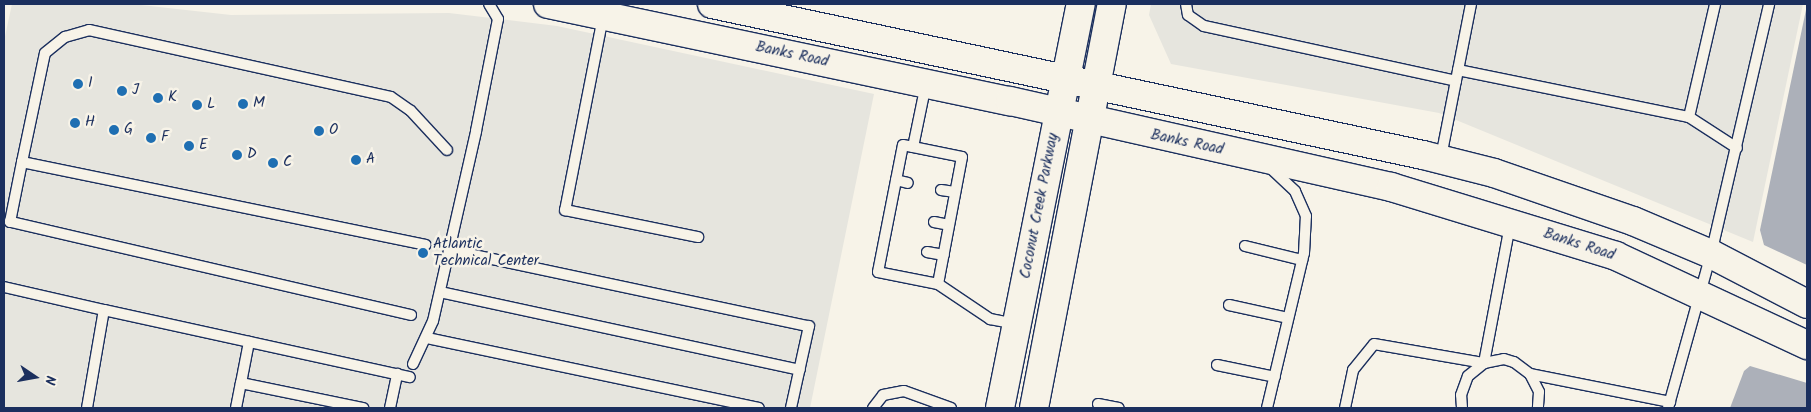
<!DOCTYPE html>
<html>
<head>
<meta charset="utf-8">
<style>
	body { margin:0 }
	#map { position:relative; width:1811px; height:412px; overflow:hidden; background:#f7f3e8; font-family:Kalam,sans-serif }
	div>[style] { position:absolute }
	.built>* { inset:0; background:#e6e5de }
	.water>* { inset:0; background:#acb0b9 }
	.roads { filter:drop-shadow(1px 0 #1b2f5e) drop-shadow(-1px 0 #1b2f5e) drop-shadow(0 1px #1b2f5e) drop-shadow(0 -1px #1b2f5e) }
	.lane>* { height:10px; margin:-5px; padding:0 5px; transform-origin:5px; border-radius:5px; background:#f7f3e8 }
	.secondary>* { height:28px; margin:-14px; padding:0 14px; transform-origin:14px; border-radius:14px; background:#f7f3e8 }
	.dots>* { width:14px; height:14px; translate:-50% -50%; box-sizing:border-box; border:2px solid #f7f3e8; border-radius:50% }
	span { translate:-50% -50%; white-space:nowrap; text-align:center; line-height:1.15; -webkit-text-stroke:5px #f7f3e8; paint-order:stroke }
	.street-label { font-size:15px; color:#1b2f5e }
	.poi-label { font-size:15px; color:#1b2f5e }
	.left { translate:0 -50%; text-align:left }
	.frame { position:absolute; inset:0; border:5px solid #1b2f5e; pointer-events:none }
	.north { position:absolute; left:10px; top:352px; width:50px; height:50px; -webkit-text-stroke:4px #f7f3e8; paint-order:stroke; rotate:102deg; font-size:14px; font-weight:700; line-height:20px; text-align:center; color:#1b2f5e }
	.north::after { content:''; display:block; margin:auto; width:18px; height:22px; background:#1b2f5e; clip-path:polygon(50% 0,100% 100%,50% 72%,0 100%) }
</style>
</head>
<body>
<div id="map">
	<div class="built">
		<div style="clip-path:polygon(12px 4px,132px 4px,231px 15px,449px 13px,557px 26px,874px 94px,810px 408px,4px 408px,4px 41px)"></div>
		<div style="clip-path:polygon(1151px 4px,1803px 4px,1753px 242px,1439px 113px,1171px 64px,1149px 15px)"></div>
	</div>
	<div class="water">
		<div style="clip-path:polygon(1807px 5px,1807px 265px,1764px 245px,1760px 230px)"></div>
		<div style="clip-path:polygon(1750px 366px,1807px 383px,1807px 408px,1730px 408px,1744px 371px)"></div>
	</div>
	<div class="roads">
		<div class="lane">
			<div style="left:1186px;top:4px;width:11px;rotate:80deg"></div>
			<div style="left:1188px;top:15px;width:19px;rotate:35deg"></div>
			<div style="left:1204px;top:26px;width:258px;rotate:12.3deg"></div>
			<div style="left:603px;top:17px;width:197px;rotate:101.1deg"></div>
			<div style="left:565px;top:210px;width:136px;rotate:11.5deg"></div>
			<div style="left:1458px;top:70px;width:236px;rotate:11.5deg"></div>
			<div style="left:1689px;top:117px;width:57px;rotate:32.9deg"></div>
			<div style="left:1689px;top:117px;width:116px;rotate:-77deg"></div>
			<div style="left:903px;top:145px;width:60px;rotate:11.5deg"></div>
			<div style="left:962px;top:157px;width:129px;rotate:100.7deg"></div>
			<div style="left:938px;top:284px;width:61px;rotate:-168.7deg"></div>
			<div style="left:878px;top:272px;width:129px;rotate:-78.9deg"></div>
			<div style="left:913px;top:147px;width:64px;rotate:-78.3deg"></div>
			<div style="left:1441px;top:157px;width:156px;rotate:-78.9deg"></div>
			<div style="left:22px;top:162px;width:111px;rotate:-78.1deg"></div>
			<div style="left:45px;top:53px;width:26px;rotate:-39deg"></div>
			<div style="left:65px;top:37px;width:25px;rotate:-16deg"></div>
			<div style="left:89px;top:30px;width:309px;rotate:12.5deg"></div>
			<div style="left:391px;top:97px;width:24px;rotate:35deg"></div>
			<div style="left:411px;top:111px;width:53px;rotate:47.3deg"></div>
			<div style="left:896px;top:180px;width:12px;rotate:14deg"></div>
			<div style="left:941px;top:190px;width:14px;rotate:8deg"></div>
			<div style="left:934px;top:222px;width:15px;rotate:11deg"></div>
			<div style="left:1245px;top:246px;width:59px;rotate:13.8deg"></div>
			<div style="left:450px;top:250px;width:367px;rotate:12deg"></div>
			<div style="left:809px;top:326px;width:84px;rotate:102.4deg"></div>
			<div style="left:927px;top:252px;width:17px;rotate:10deg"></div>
			<div style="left:938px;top:284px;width:63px;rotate:33.9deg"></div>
			<div style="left:990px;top:319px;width:26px;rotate:11deg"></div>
			<div style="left:4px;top:287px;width:103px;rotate:13deg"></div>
			<div style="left:440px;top:292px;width:368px;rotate:12.2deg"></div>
			<div style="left:1229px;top:305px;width:60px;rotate:12.4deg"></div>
			<div style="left:411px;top:315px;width:412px;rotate:-166.9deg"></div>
			<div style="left:10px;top:222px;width:61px;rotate:-78.7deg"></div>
			<div style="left:22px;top:162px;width:412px;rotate:11.6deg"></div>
			<div style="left:427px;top:338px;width:339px;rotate:11.9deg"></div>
			<div style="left:413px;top:364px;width:47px;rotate:-65.1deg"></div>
			<div style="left:433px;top:321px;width:195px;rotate:-77.2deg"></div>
			<div style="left:476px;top:131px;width:114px;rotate:-78.9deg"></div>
			<div style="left:498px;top:19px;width:17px;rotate:-121deg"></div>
			<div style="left:1217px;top:365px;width:59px;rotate:11.7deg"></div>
			<div style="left:1530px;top:374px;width:143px;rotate:11.3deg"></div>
			<div style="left:241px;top:383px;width:42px;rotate:-79deg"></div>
			<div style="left:1098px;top:404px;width:21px;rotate:11deg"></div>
			<div style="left:87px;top:408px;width:99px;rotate:-80.2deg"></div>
			<div style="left:104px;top:310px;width:313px;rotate:12.4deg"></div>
			<div style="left:236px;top:408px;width:25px;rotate:-79deg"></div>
			<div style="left:241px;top:383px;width:125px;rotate:11.6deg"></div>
			<div style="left:390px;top:408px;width:35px;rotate:-78deg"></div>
			<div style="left:873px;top:408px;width:16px;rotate:-52deg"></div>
			<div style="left:883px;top:395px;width:21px;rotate:-11deg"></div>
			<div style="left:904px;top:391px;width:50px;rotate:19.9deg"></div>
			<div style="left:1267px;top:408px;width:159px;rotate:-76.6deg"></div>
			<div style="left:1304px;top:253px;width:37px;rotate:-87deg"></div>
			<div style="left:1306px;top:216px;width:27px;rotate:-114deg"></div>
			<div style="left:1295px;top:191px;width:35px;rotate:-137deg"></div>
			<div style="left:1345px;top:408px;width:39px;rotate:-78deg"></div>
			<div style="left:1353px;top:370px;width:33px;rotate:-51deg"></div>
			<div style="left:1374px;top:344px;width:112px;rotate:9.8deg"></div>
			<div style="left:1484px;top:363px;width:140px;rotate:-79.3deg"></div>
			<div style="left:1462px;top:408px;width:13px;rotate:-94deg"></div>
			<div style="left:1461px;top:395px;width:20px;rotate:-70deg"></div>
			<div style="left:1468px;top:376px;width:21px;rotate:-39deg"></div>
			<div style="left:1484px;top:363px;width:20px;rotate:-11deg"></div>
			<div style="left:1504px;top:359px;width:10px;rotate:17deg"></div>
			<div style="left:1514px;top:362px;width:20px;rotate:37deg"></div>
			<div style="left:1530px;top:374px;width:20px;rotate:63deg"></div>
			<div style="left:1539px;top:392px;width:16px;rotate:94deg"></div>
			<div style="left:1668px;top:408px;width:160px;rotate:-74.4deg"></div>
			<div style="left:1711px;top:254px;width:257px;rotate:-76.9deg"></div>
		</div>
		<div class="secondary">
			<div style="left:548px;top:4px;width:472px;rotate:11.9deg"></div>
			<div style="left:1010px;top:101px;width:391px;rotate:12.7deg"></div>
			<div style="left:1391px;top:187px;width:235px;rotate:17deg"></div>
			<div style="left:1616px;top:256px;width:211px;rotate:25deg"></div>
			<div style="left:712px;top:4px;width:727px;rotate:11.99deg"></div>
			<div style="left:1423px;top:155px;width:73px;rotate:14.2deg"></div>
			<div style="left:1494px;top:173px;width:147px;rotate:19.1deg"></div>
			<div style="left:1633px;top:221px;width:85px;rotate:22.9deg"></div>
			<div style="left:1711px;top:254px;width:108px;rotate:27.5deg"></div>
			<div style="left:1000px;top:408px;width:412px;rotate:-78.7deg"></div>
			<div style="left:1034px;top:408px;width:411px;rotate:-79.1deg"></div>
		</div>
	</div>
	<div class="dots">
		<div style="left:78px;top:84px;background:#1f6fb2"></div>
		<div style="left:122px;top:91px;background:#1f6fb2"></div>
		<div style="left:158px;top:98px;background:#1f6fb2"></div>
		<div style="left:243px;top:104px;background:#1f6fb2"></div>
		<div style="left:197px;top:105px;background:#1f6fb2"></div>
		<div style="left:75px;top:123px;background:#1f6fb2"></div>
		<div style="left:114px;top:130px;background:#1f6fb2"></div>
		<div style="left:319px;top:131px;background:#1f6fb2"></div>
		<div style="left:151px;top:138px;background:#1f6fb2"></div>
		<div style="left:189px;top:146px;background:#1f6fb2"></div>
		<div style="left:237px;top:155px;background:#1f6fb2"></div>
		<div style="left:356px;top:160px;background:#1f6fb2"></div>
		<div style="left:273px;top:163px;background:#1f6fb2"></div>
		<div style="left:423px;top:253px;background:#1f6fb2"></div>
	</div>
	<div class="street-label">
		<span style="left:792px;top:55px;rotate:12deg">Banks Road</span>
		<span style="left:1187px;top:143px;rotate:12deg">Banks Road</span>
		<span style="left:1040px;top:206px;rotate:-79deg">Coconut Creek Parkway</span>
		<span style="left:1579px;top:245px;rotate:18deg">Banks Road</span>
	</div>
	<div class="poi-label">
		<span class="left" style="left:88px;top:84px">I</span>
		<span class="left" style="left:132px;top:91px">J</span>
		<span class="left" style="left:168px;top:98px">K</span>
		<span class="left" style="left:253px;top:104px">M</span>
		<span class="left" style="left:207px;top:105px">L</span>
		<span class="left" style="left:85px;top:123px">H</span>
		<span class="left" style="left:124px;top:130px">G</span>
		<span class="left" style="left:329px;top:131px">O</span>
		<span class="left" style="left:161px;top:138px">F</span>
		<span class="left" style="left:199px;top:146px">E</span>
		<span class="left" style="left:247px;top:155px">D</span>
		<span class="left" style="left:366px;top:160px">A</span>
		<span class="left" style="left:283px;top:163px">C</span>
		<span class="left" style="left:433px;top:253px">Atlantic<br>Technical Center</span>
	</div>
	<div class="frame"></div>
	<div class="north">N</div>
</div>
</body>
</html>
